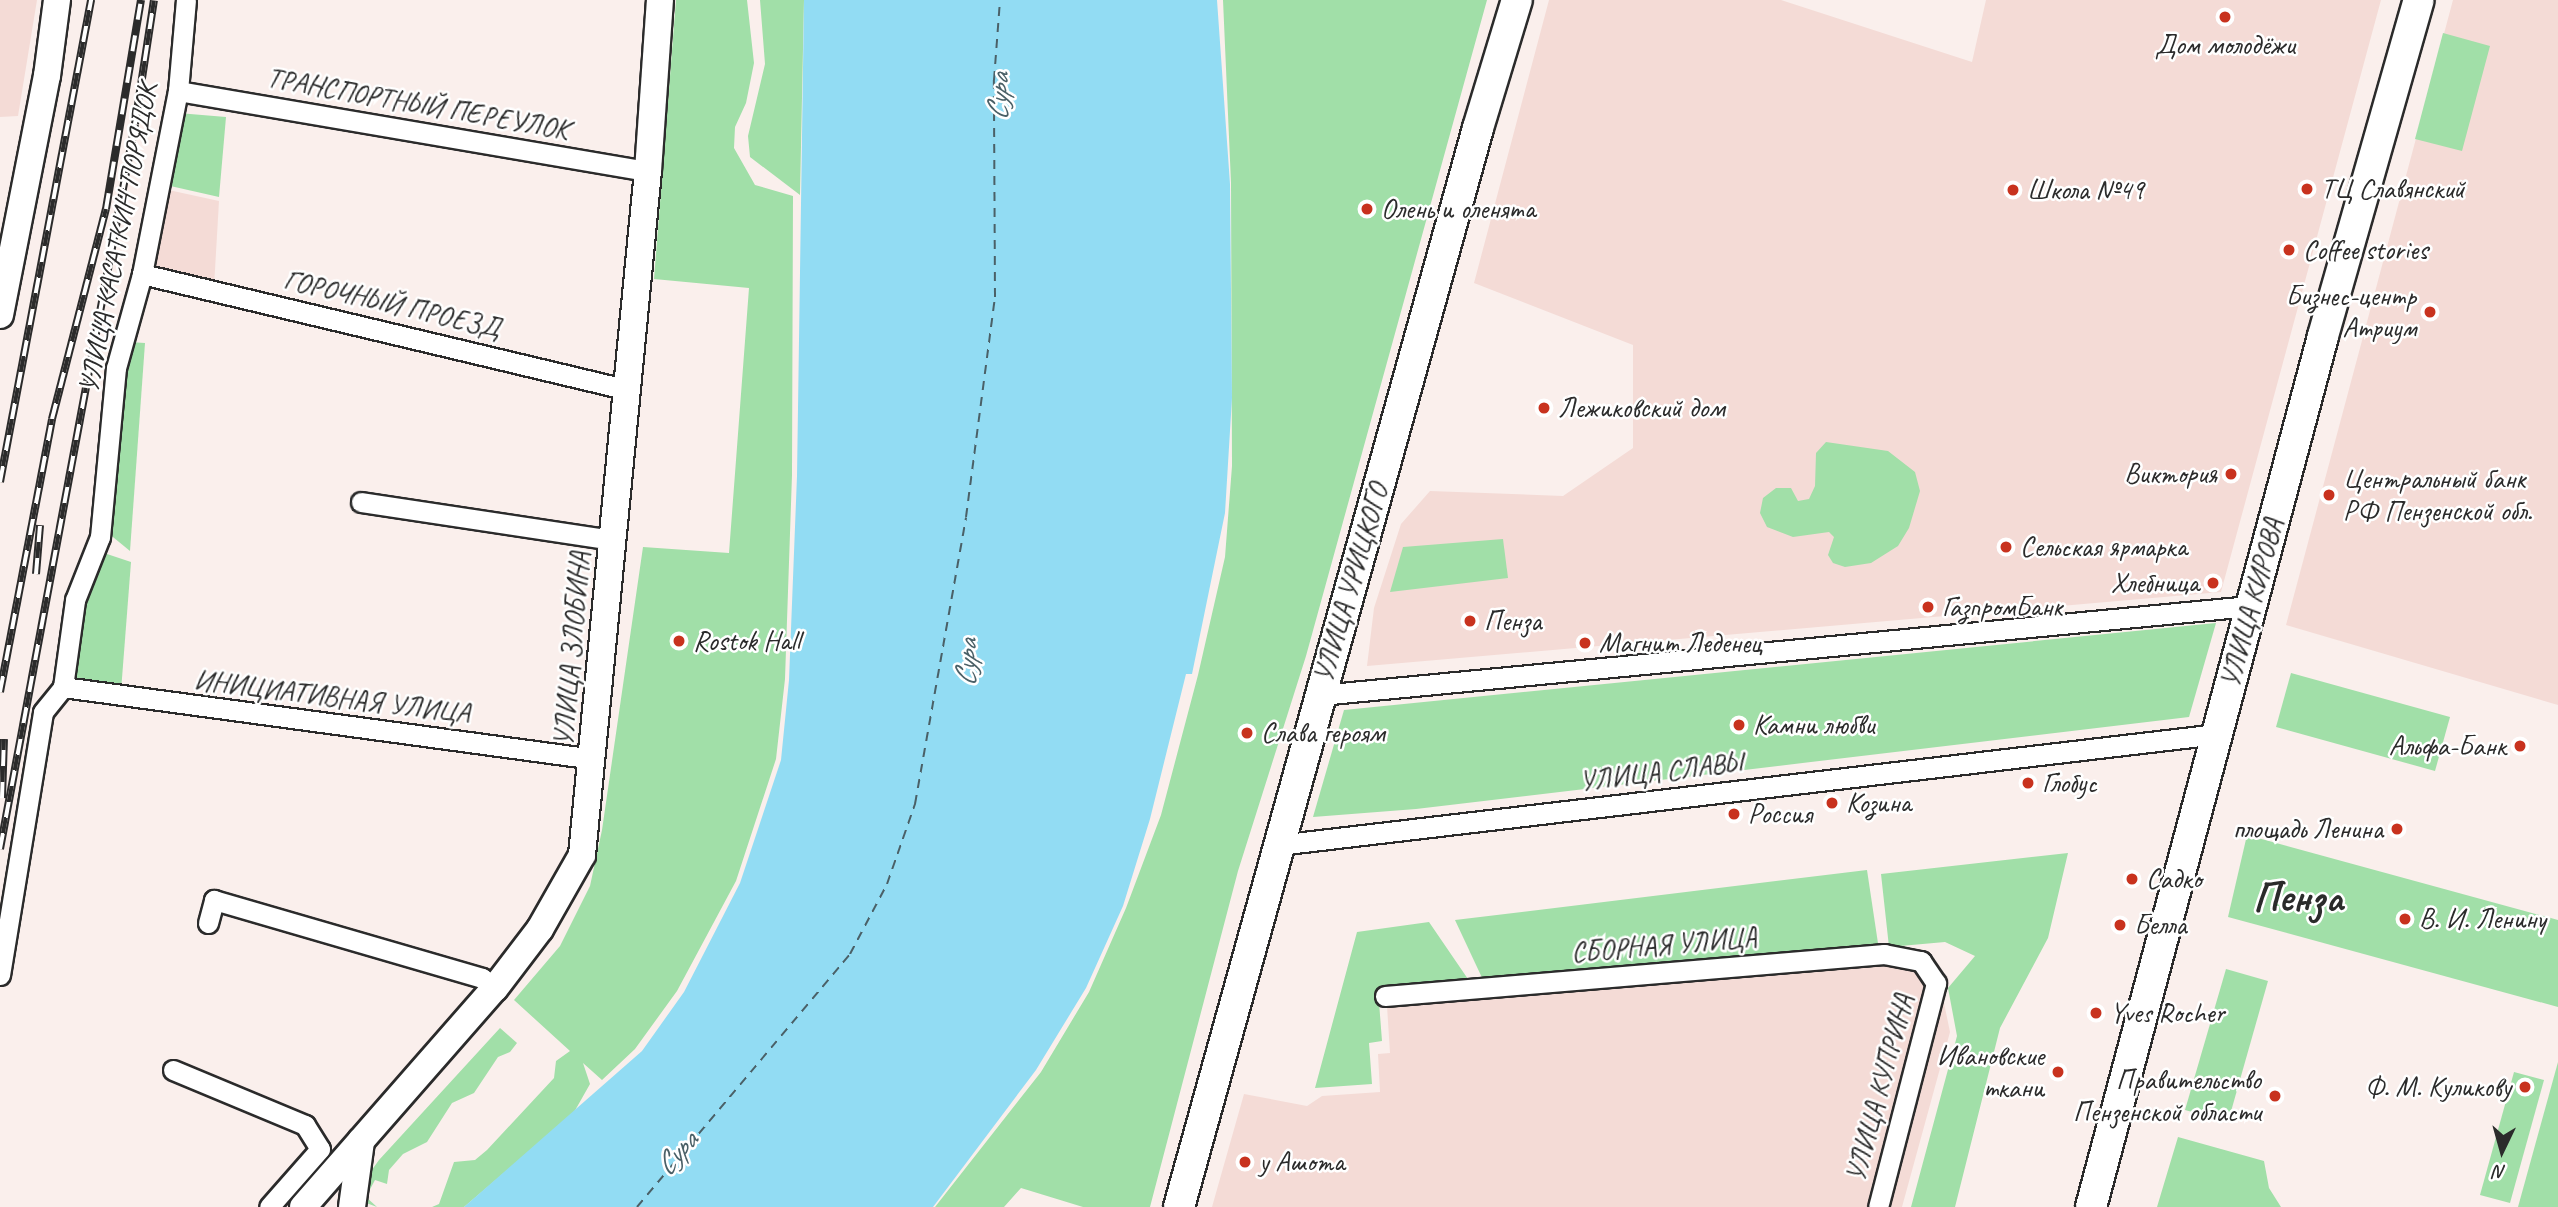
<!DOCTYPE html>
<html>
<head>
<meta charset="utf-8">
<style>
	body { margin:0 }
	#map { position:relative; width:2558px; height:1207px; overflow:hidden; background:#faefec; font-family:Caveat,sans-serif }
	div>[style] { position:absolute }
	.built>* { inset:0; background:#f4dbd6 }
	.green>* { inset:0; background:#a1dfa8 }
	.water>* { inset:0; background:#92dcf3 }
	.ferry>* { height:2px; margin-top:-1px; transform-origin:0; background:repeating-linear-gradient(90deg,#4a6067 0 9px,transparent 0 16px) }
	.roads { filter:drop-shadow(2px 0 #2b2b2b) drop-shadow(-2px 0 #2b2b2b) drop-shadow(0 2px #2b2b2b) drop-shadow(0 -2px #2b2b2b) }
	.minor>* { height:19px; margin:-9.5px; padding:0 9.5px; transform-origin:9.5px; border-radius:9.5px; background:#fff }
	.secondary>* { height:26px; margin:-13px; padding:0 13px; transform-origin:13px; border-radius:13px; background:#fff }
	.primary>* { height:30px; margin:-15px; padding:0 15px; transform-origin:15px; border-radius:15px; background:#fff }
	.rail>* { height:8px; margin-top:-4px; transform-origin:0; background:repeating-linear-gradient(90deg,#fff 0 16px,#2b2b2b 0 32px); box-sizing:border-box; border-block:2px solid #2b2b2b }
	.dots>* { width:19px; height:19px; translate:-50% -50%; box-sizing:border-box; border:4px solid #fff; border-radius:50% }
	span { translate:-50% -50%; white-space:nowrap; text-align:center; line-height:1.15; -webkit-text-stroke:5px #fff; paint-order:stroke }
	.poi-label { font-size:28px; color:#2b2b2b }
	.left { translate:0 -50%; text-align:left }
	.right { translate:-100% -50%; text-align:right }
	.street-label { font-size:28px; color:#2b2b2b }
	.water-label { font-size:30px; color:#4a6067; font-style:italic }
	.town-label { font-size:42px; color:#2b2b2b; font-weight:700 }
	.north { position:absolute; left:2467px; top:1116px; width:70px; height:70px; -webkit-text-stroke:5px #fff; paint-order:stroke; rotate:185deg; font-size:19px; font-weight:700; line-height:28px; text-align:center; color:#2b2b2b }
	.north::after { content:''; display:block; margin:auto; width:24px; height:32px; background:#2b2b2b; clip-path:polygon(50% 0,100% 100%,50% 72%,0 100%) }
</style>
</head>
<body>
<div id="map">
	<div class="built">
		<div style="clip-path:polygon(0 0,37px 0,18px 116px,0 117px)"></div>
		<div style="clip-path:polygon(1549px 0,1781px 0,1972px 62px,1986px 0,2381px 0,2221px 592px,1367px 666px,1374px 608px,1401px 524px,1430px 491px,1563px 496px,1633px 448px,1633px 345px,1474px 283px)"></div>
		<div style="clip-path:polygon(2453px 0,2558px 0,2558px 705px,2286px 625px)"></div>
		<div style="clip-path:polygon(164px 189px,219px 201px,214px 287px,150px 271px)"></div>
		<div style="clip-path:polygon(1887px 958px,1916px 963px,1943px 998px,1950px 1032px,1902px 1207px,1212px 1207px,1244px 1094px,1307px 1106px,1322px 1096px,1380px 1092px,1378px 1054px,1390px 1053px,1387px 1006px)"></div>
	</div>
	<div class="green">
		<div style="clip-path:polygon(676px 0,747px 0,754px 63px,746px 103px,735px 127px,734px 148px,755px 185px,793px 196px,792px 475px,785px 679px,776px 759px,736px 881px,677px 991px,635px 1049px,602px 1080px,583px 1063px,590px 1084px,573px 1114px,464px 1207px,432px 1207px,439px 1204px,454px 1162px,475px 1160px,487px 1150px,554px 1078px,556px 1061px,570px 1051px,514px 1000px,560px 946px,590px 886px,602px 830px,643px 547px,729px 553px,749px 288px,654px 279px)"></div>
		<div style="clip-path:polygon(760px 0,804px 0,800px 195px,750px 157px,748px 136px,765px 64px)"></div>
		<div style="clip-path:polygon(1223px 0,1487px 0,1306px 656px,1238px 871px,1150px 1207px,1083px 1207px,1021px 1188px,1004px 1207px,935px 1207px,1041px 1072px,1089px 992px,1126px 908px,1161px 815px,1198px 675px,1225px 557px,1232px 466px,1231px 183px)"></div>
		<div style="clip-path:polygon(2443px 33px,2490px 46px,2462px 151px,2415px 139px)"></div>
		<div style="clip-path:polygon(178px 113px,226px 117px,219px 197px,166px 185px)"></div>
		<div style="clip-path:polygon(129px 342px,145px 343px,130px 551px,108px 533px)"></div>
		<div style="clip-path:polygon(1826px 442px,1888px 451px,1915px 472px,1920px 491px,1909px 528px,1898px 546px,1871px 563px,1845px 567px,1833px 563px,1828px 555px,1834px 537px,1829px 532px,1793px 537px,1767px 527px,1760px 513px,1763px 498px,1776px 488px,1791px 488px,1798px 501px,1809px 499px,1815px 486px,1816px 453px)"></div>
		<div style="clip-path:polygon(1503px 539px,1508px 578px,1390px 592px,1403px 547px)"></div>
		<div style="clip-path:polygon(104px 553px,131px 562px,121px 691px,86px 686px,72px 678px,84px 600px)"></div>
		<div style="clip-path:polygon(2216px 623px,2189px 717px,1416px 809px,1313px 817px,1344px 710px)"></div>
		<div style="clip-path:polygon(2291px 673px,2450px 717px,2435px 771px,2276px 727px)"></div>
		<div style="clip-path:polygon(2247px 835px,2558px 920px,2558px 1007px,2228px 917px)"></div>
		<div style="clip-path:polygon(2068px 853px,2048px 938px,2000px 1028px,1955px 1207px,1911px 1207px,1957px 1036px,1948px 988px,1975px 956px,1945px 942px,1889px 947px,1881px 874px)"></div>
		<div style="clip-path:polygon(1867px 870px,1879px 950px,1484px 982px,1455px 920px)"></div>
		<div style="clip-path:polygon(1429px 922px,1470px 982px,1378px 989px,1382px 1041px,1369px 1043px,1372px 1084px,1315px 1088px,1357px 932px)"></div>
		<div style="clip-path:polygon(2226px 969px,2268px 981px,2228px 1122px,2185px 1110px)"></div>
		<div style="clip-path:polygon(500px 1028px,517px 1043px,510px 1052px,498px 1057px,474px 1093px,452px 1103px,427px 1142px,403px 1154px,389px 1170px,387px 1184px,375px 1180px,366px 1197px,377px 1207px,361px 1201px,361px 1185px,379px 1160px)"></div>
		<div style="clip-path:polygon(2558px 1062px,2558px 1207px,2518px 1207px)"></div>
		<div style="clip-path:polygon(2514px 1072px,2544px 1080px,2510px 1203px,2480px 1195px)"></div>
		<div style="clip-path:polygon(2178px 1137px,2264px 1161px,2269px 1188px,2281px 1207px,2157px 1207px)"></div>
	</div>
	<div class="water">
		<div style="clip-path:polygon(804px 0,1217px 0,1230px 184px,1232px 398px,1225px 513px,1192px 674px,1186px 674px,1150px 819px,1123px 906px,1086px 988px,1036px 1070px,933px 1207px,464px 1207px,642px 1051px,684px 992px,740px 883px,781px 760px,789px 680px,797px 476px)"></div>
	</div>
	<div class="ferry">
		<div style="left:637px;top:1207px;width:331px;rotate:-49.9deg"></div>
		<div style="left:850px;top:954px;width:79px;rotate:-62.1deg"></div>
		<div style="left:887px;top:884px;width:85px;rotate:-70.7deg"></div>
		<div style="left:915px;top:804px;width:291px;rotate:-79.9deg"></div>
		<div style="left:966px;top:517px;width:222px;rotate:-82.5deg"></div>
		<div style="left:995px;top:297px;width:217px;rotate:-90.3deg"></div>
		<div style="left:994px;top:80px;width:80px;rotate:-85.7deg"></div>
	</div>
	<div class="roads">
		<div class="minor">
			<div style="left:178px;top:91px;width:477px;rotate:9.7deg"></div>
			<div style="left:142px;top:274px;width:500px;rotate:13.4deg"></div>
			<div style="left:361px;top:502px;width:254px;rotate:8.6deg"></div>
			<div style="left:63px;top:687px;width:536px;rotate:7.72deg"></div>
			<div style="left:1320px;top:695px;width:934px;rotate:-5.47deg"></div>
			<div style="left:1278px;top:845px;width:946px;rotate:-6.74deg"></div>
			<div style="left:208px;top:923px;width:24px;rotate:-75deg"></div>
			<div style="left:214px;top:900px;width:279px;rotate:16.2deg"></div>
			<div style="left:482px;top:978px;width:16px;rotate:38deg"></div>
			<div style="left:0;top:975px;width:266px;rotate:-80.7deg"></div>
			<div style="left:43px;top:712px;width:32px;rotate:-51deg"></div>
			<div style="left:63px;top:687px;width:88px;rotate:-82.1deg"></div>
			<div style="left:75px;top:600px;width:68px;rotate:-68.4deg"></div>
			<div style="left:100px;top:537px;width:170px;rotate:-84.6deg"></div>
			<div style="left:116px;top:368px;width:98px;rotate:-74.5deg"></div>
			<div style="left:142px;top:274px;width:187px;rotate:-78.9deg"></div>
			<div style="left:178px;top:91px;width:91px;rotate:-85deg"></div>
			<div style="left:1385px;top:996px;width:501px;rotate:-4.81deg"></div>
			<div style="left:1884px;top:954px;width:38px;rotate:11deg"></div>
			<div style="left:1921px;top:961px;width:27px;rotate:56deg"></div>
			<div style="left:1936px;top:983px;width:231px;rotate:104.5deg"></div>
			<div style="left:173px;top:1070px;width:143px;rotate:22.6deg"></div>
			<div style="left:305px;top:1125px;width:28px;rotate:58deg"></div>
			<div style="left:320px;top:1149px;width:77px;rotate:131.3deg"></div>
		</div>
		<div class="secondary">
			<div style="left:0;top:315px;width:244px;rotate:-78.9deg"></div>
			<div style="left:47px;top:76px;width:77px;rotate:-82.5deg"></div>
			<div style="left:303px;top:1207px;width:291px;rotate:-48.8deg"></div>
			<div style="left:495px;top:988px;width:74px;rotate:-52.7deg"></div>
			<div style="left:540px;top:929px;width:85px;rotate:-60.4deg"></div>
			<div style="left:582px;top:855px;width:687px;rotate:-84.49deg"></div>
			<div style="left:648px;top:171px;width:171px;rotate:-86deg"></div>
			<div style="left:352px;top:1207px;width:67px;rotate:-82.2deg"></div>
		</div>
		<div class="primary">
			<div style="left:1179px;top:1207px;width:1120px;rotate:-74.51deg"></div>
			<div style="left:1478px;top:128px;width:134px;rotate:-73.1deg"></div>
			<div style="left:2091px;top:1207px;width:901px;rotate:-75.08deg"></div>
			<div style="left:2323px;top:336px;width:349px;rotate:-74.1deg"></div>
		</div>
	</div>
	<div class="rail">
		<div style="left:0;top:482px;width:491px;rotate:-79.3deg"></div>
		<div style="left:36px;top:574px;width:49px;rotate:-85.3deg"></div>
		<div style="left:0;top:692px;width:278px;rotate:-79.2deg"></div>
		<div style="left:52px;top:419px;width:217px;rotate:-75.6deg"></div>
		<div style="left:106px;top:209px;width:212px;rotate:-80.5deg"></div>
		<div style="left:2px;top:798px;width:59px;rotate:-88.1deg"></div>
		<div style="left:0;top:849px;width:737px;rotate:-79.45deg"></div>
		<div style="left:135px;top:124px;width:125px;rotate:-81.3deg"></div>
	</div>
	<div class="dots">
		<div style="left:2225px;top:17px;background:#c8321e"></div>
		<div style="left:2307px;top:189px;background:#c8321e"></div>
		<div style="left:2013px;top:190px;background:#c8321e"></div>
		<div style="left:1367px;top:209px;background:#c8321e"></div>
		<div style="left:2289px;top:250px;background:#c8321e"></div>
		<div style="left:2430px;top:312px;background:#c8321e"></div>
		<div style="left:1544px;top:408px;background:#c8321e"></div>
		<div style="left:2231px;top:474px;background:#c8321e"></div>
		<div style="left:2329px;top:495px;background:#c8321e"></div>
		<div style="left:2006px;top:547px;background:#c8321e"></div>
		<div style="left:2213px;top:583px;background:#c8321e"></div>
		<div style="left:1928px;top:607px;background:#c8321e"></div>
		<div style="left:1470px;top:621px;background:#c8321e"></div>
		<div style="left:679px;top:641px;background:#c8321e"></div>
		<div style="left:1585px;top:643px;background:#c8321e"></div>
		<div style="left:1739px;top:725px;background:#c8321e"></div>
		<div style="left:1247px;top:733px;background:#c8321e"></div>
		<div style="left:2520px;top:746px;background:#c8321e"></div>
		<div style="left:2028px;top:783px;background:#c8321e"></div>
		<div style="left:1832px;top:803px;background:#c8321e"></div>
		<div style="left:1734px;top:814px;background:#c8321e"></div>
		<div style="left:2397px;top:829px;background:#c8321e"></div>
		<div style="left:2132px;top:879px;background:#c8321e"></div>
		<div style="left:2405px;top:919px;background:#c8321e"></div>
		<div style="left:2120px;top:925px;background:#c8321e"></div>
		<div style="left:2096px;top:1013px;background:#c8321e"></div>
		<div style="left:2058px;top:1072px;background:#c8321e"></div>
		<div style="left:2525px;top:1087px;background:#c8321e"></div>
		<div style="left:2275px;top:1096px;background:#c8321e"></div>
		<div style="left:1245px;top:1162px;background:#c8321e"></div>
	</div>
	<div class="poi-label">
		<span style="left:2225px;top:45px">Дом молодёжи</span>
		<span class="left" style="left:2321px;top:189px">ТЦ Славянский</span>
		<span class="left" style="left:2027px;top:190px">Школа №49</span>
		<span class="left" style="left:1381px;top:209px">Олень и оленята</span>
		<span class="left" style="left:2303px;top:250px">Coffee stories</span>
		<span class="right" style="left:2416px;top:312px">Бизнес-центр<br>Атриум</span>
		<span class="left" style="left:1558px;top:408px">Лежиковский дом</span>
		<span class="right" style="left:2217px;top:474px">Виктория</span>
		<span class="left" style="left:2343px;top:495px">Центральный банк<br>РФ Пензенской обл.</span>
		<span class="left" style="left:2020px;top:547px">Сельская ярмарка</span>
		<span class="right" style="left:2199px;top:583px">Хлебница</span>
		<span class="left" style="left:1942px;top:607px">ГазпромБанк</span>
		<span class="left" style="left:1484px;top:621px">Пенза</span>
		<span class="left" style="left:693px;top:641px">Rostok Hall</span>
		<span class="left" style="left:1599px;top:643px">Магнит Леденец</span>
		<span class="left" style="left:1753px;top:725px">Камни любви</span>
		<span class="left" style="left:1261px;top:733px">Слава героям</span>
		<span class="right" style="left:2506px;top:746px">Альфа-Банк</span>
		<span class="left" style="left:2042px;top:783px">Глобус</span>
		<span class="left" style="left:1846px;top:803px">Козина</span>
		<span class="left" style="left:1748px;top:814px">Россия</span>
		<span class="right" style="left:2383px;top:829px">площадь Ленина</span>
		<span class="left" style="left:2146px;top:879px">Садко</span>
		<span class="left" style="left:2419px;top:919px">В. И. Ленину</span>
		<span class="left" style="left:2134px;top:925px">Белла</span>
		<span class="left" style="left:2110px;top:1013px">Yves Rocher</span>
		<span class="right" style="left:2044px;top:1072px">Ивановские<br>ткани</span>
		<span class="right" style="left:2261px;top:1096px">Правительство<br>Пензенской области</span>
		<span class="right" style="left:2511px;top:1087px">Ф. М. Куликову</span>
		<span class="left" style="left:1259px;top:1162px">у Ашота</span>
	</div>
	<div class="street-label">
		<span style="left:418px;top:104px;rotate:10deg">ТРАНСПОРТНЫЙ ПЕРЕУЛОК</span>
		<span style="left:118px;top:238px;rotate:-79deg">УЛИЦА КАСАТКИН ПОРЯДОК</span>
		<span style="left:392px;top:304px;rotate:13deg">ГОРОЧНЫЙ ПРОЕЗД</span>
		<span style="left:1351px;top:583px;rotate:-74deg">УЛИЦА УРИЦКОГО</span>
		<span style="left:2252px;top:603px;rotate:-75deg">УЛИЦА КИРОВА</span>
		<span style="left:572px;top:649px;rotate:-85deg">УЛИЦА ЗЛОБИНА</span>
		<span style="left:332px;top:697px;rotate:7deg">ИНИЦИАТИВНАЯ УЛИЦА</span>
		<span style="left:1661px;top:772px;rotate:-7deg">УЛИЦА СЛАВЫ</span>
		<span style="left:1664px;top:945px;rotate:-5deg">СБОРНАЯ УЛИЦА</span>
		<span style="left:1880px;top:1088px;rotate:-75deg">УЛИЦА КУПРИНА</span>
	</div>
	<div class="water-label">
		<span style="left:998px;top:97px;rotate:-87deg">Сура</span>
		<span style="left:966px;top:663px;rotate:-87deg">Сура</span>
		<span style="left:676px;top:1153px;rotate:-48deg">Сура</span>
	</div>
	<div class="town-label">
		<span style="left:2298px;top:898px">Пенза</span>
	</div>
	<div class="north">N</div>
</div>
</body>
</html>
